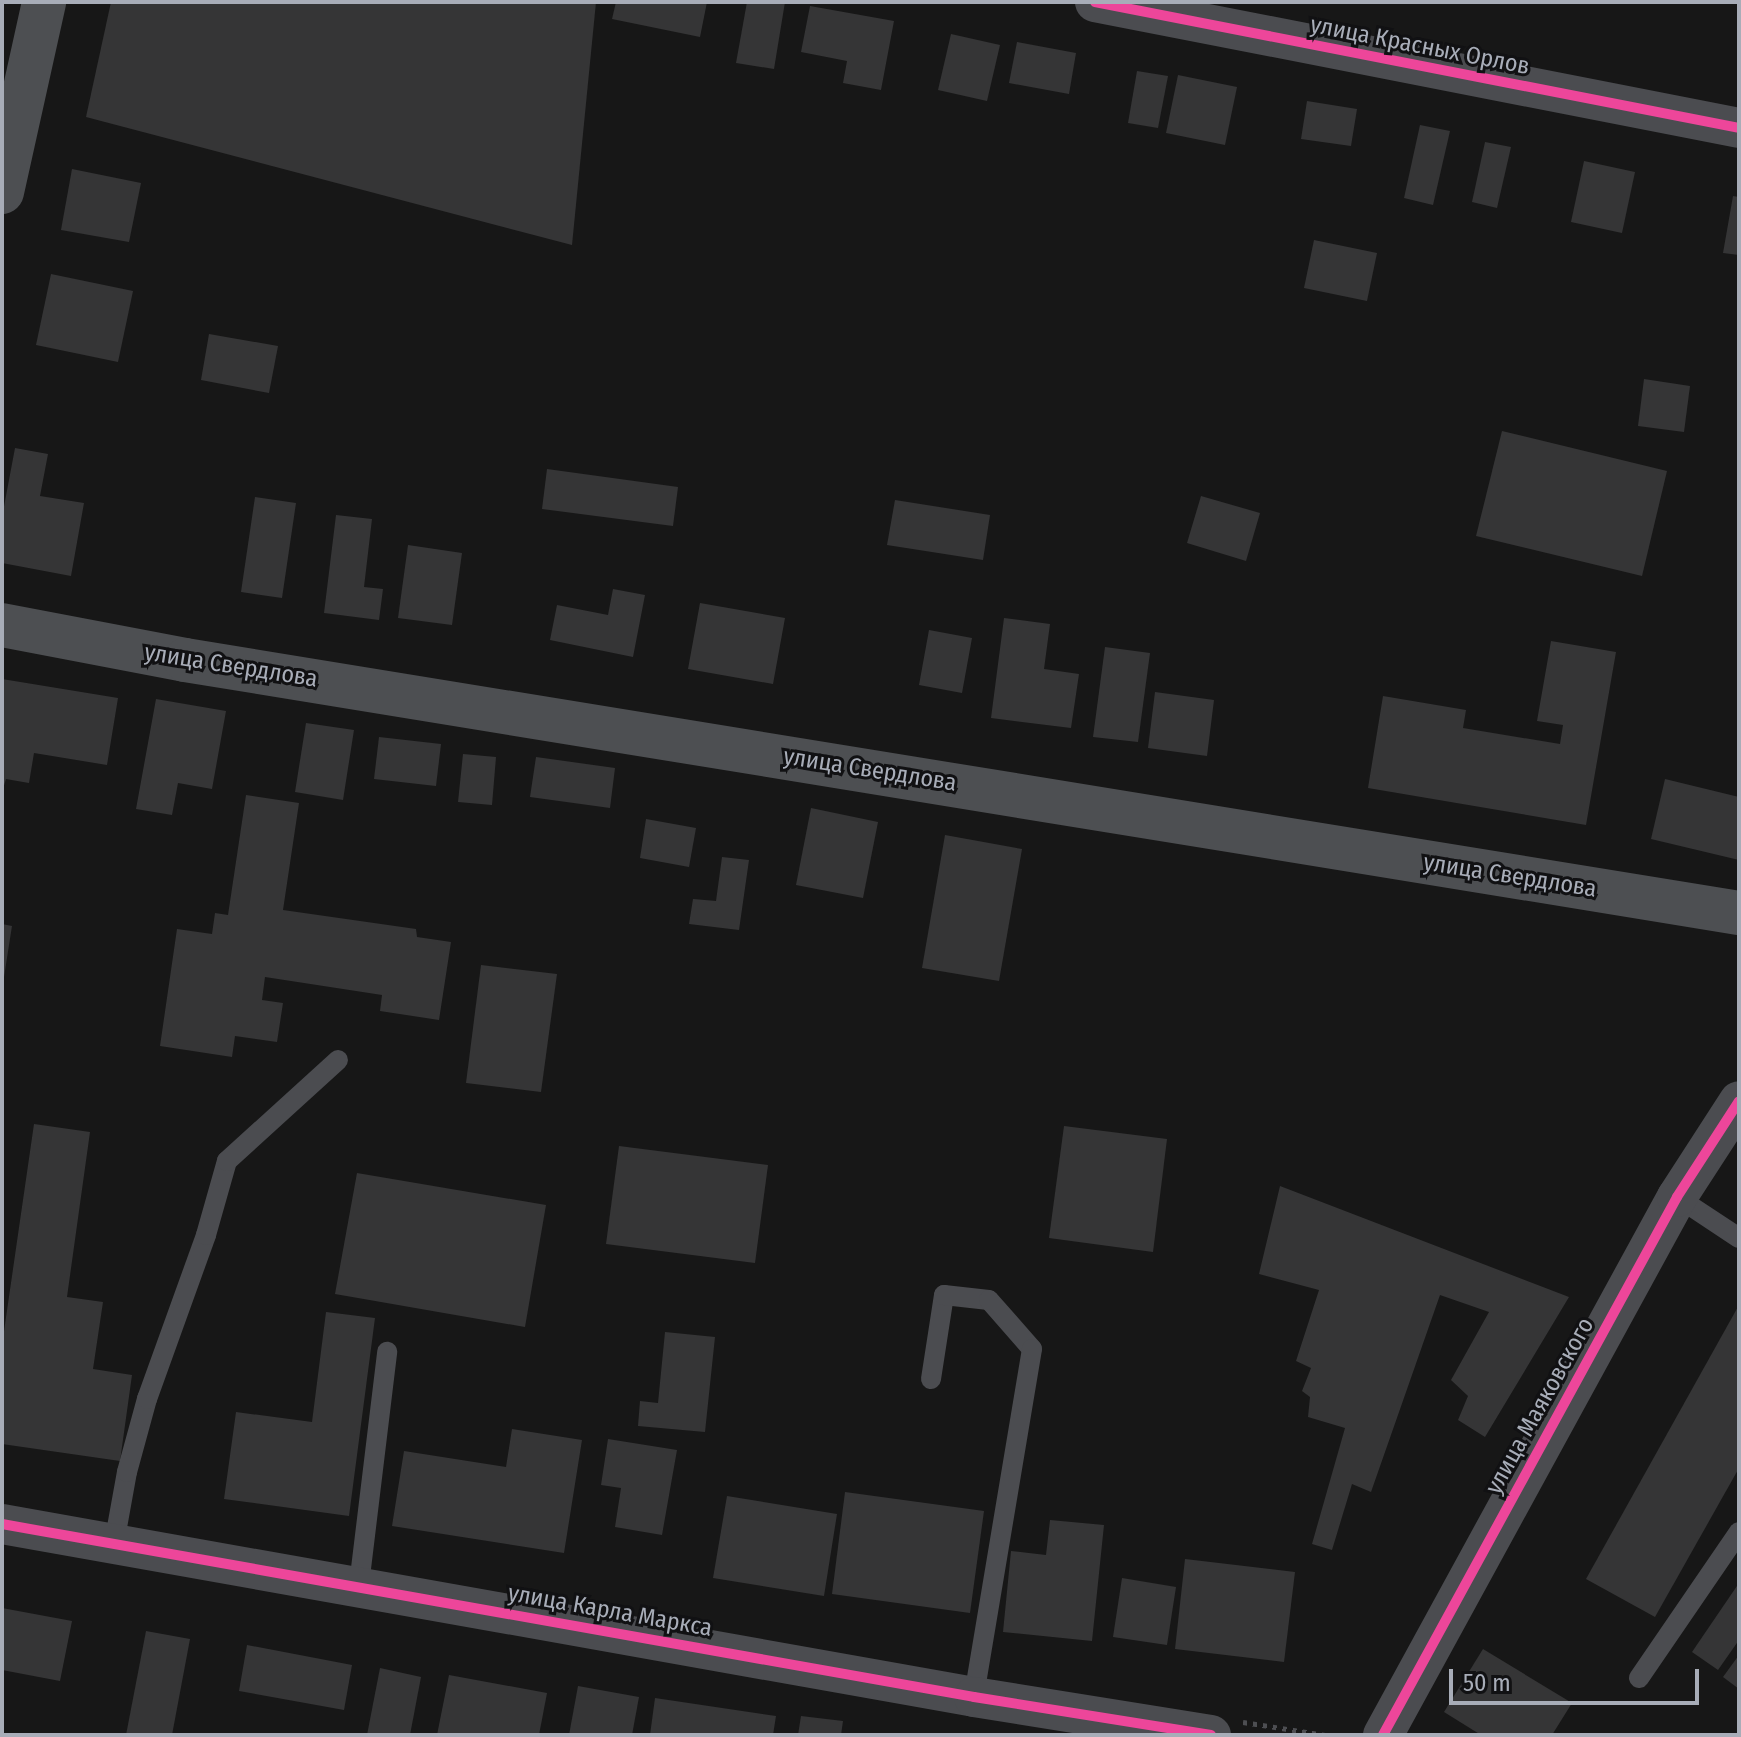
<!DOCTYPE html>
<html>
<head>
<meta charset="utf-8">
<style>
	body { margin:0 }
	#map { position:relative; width:1741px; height:1737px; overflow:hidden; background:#171717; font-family:"Fira Sans Condensed",sans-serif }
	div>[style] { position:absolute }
	.building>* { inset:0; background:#353536 }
	.path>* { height:5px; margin-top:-2.5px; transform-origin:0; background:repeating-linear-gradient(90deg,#4d4e52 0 4px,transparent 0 10px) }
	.lane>* { height:20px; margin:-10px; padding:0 10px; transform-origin:10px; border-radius:10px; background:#4b4c50 }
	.street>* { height:40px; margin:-20px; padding:0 20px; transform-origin:20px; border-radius:20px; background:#4b4c50 }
	.primary>* { height:44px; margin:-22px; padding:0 22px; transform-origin:22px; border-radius:22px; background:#4d4f52 }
	.cycleway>* { height:10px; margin:-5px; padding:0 5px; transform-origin:5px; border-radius:5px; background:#ed469a }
	span { translate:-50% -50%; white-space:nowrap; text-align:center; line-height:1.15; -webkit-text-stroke:6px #111113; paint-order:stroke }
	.street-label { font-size:24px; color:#a8adb8 }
	.frame { position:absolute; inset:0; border:4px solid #a8adb8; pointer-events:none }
	.scale { position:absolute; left:1449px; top:1669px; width:250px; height:36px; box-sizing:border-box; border:4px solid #a8adb8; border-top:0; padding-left:10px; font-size:24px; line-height:28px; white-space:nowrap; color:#a8adb8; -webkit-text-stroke:6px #111113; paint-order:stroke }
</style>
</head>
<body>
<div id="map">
	<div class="building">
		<div style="clip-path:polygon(111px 2px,596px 2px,572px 245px,86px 117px)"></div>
		<div style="clip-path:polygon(616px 2px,707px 2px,700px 37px,612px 19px)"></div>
		<div style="clip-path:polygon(747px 2px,785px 2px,774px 69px,736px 63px)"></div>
		<div style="clip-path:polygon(810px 6px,894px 21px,881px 90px,843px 83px,847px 61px,801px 52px)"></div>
		<div style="clip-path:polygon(951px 34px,1000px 45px,987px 101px,938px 90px)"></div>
		<div style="clip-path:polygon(1017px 42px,1076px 53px,1069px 94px,1009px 83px)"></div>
		<div style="clip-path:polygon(1137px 71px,1168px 76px,1158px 128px,1128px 123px)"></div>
		<div style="clip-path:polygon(1178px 75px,1237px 87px,1225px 145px,1166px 133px)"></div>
		<div style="clip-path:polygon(1307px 101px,1357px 109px,1351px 146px,1301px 139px)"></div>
		<div style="clip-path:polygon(1420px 125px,1450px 131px,1433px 205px,1404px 198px)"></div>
		<div style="clip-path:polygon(1485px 142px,1511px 147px,1497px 208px,1472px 202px)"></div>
		<div style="clip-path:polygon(1584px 161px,1635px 172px,1622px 233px,1571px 222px)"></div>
		<div style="clip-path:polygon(72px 169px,141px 183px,129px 242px,61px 230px)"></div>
		<div style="clip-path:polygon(1733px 196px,1739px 197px,1739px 255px,1723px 253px)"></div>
		<div style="clip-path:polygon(1314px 240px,1377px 253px,1367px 301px,1304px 288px)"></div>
		<div style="clip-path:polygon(51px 274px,133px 291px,118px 362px,36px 345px)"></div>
		<div style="clip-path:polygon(209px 334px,278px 346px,269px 393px,201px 380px)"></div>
		<div style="clip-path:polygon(1644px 379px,1690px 386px,1684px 432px,1638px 426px)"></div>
		<div style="clip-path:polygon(1502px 431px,1667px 471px,1642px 576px,1476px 536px)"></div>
		<div style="clip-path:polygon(15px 448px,48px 454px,40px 496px,84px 503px,71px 576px,2px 563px,2px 517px)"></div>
		<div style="clip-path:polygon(547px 469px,678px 487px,673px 526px,542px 509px)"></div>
		<div style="clip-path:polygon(1201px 496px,1260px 513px,1246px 561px,1187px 543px)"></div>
		<div style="clip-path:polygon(255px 497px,296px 503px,282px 598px,241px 592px)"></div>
		<div style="clip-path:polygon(895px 500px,990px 515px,983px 560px,887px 545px)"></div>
		<div style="clip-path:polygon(336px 515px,372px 519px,364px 587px,383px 589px,379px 620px,324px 613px)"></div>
		<div style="clip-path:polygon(408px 545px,462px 553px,452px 625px,398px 618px)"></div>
		<div style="clip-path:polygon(613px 589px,645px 595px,633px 657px,550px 640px,557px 605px,608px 615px)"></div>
		<div style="clip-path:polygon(700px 603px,785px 618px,773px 684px,688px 669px)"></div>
		<div style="clip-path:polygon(1004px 618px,1050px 624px,1044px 669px,1079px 674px,1071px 728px,991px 718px)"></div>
		<div style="clip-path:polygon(929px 630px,972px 638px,962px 693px,919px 685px)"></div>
		<div style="clip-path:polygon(1551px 641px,1616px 652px,1586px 825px,1368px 788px,1383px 696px,1466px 710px,1463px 728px,1560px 744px,1563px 725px,1537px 721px)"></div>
		<div style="clip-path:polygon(1105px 647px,1150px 653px,1138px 742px,1093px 737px)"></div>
		<div style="clip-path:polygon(2px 679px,118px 698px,107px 765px,34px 753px,29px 783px,6px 779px,2px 792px)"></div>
		<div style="clip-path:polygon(1155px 692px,1214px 700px,1207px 756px,1148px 748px)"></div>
		<div style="clip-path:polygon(156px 699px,226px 711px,212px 789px,178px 783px,172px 815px,136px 809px)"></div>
		<div style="clip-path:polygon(306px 723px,354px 730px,343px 800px,295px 792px)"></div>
		<div style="clip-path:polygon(379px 737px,441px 744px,436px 786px,374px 779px)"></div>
		<div style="clip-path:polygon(463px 754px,496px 757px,492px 805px,458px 802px)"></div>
		<div style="clip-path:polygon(536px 757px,615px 768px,610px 808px,530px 797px)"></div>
		<div style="clip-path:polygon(1665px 779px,1739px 797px,1739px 860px,1651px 839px)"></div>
		<div style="clip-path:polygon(246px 795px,299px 803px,283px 910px,416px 929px,417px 937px,451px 942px,439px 1020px,380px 1011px,382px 995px,265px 977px,262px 1000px,283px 1003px,277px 1042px,235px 1036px,232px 1057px,160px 1046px,177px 929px,212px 934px,215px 913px,228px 915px)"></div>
		<div style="clip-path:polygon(811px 808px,878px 822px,863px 898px,796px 885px)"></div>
		<div style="clip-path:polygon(646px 819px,696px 828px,689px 867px,640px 858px)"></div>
		<div style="clip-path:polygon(945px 835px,1022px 849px,999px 981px,922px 968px)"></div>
		<div style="clip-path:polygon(722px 857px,749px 860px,739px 930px,689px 924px,693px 899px,716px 901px)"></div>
		<div style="clip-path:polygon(2px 924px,12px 926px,4px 977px,2px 977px)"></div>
		<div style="clip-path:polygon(481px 965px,557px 974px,541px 1092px,466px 1083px)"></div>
		<div style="clip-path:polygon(34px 1124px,90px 1132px,67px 1297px,103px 1302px,93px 1369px,132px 1375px,120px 1461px,2px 1444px,2px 1345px)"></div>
		<div style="clip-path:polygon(1064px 1126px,1167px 1139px,1153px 1252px,1049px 1238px)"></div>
		<div style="clip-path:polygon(619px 1146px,768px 1165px,755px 1263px,606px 1244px)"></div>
		<div style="clip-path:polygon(357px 1173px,546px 1205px,525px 1327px,335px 1294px)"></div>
		<div style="clip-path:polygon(1280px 1186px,1569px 1297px,1485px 1437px,1458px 1420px,1468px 1396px,1451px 1380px,1489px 1312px,1440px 1295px,1371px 1492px,1352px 1484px,1332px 1550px,1312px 1544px,1345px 1428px,1308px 1417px,1310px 1397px,1302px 1391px,1311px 1368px,1296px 1361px,1319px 1290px,1259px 1274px)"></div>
		<div style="clip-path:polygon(1739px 1305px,1739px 1468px,1655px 1617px,1586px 1579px)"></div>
		<div style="clip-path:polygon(326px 1312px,375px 1318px,349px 1516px,224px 1499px,236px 1412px,312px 1422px)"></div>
		<div style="clip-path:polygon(665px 1332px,715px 1337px,705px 1432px,638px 1426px,640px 1401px,658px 1403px)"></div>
		<div style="clip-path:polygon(512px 1429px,582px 1440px,564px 1553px,392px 1526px,404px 1451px,506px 1467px)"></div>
		<div style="clip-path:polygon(608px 1439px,677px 1450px,662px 1535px,615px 1527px,621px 1488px,601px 1485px)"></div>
		<div style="clip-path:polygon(845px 1492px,984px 1511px,970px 1613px,832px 1594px)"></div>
		<div style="clip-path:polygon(727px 1496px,837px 1514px,824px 1596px,713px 1578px)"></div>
		<div style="clip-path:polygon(1050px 1520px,1104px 1525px,1092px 1641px,1003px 1632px,1011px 1551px,1046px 1555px)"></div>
		<div style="clip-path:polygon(1185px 1559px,1295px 1572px,1284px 1662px,1175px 1649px)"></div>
		<div style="clip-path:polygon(1122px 1578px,1176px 1587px,1167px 1645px,1113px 1637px)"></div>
		<div style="clip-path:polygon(1739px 1583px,1739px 1640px,1718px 1670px,1692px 1652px)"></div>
		<div style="clip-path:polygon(2px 1608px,72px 1621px,60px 1681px,2px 1670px)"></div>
		<div style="clip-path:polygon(146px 1631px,190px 1639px,172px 1735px,126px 1735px)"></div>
		<div style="clip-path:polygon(247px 1645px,352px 1665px,344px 1710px,239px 1691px)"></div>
		<div style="clip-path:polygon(1483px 1649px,1572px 1703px,1552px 1735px,1481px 1735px,1444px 1712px)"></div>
		<div style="clip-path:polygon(1739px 1655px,1739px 1689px,1723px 1677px)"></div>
		<div style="clip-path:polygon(380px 1668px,421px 1677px,410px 1735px,367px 1735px)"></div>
		<div style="clip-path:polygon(449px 1675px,547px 1693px,539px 1735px,437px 1735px)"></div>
		<div style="clip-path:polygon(578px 1686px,639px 1697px,632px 1735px,569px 1735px)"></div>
		<div style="clip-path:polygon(655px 1698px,776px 1716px,773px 1735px,650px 1735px)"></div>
		<div style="clip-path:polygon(801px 1716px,843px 1721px,841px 1735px,798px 1735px)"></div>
	</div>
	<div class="path">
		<div style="left:1243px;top:1722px;width:83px;rotate:9deg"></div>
	</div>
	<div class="lane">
		<div style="left:1677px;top:1197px;width:74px;rotate:33.5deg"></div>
		<div style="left:931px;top:1379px;width:85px;rotate:-81.2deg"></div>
		<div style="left:944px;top:1295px;width:45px;rotate:6.3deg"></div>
		<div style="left:989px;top:1300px;width:65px;rotate:48.7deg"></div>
		<div style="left:1032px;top:1349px;width:353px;rotate:99.5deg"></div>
		<div style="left:114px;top:1544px;width:73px;rotate:-79.8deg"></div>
		<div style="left:127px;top:1472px;width:76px;rotate:-74.7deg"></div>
		<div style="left:147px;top:1399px;width:174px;rotate:-70.2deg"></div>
		<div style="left:206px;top:1235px;width:77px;rotate:-74.2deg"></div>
		<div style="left:227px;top:1161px;width:150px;rotate:-42.3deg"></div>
		<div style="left:359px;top:1585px;width:235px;rotate:-83.1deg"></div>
		<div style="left:1639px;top:1678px;width:177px;rotate:-55.6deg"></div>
	</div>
	<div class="street">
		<div style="left:1095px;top:2px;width:656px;rotate:11.07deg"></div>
		<div style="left:2px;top:1524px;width:987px;rotate:10.09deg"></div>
		<div style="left:974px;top:1697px;width:240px;rotate:9.1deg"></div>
		<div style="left:1383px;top:1735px;width:613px;rotate:-61.34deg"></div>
		<div style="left:1677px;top:1197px;width:114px;rotate:-57.1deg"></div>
	</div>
	<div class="primary">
		<div style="left:2px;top:192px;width:195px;rotate:-77.5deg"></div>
		<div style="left:2px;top:625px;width:186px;rotate:10.8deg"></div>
		<div style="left:185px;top:660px;width:1574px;rotate:9.25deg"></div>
	</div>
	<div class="cycleway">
		<div style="left:1095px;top:2px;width:656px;rotate:11.07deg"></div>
		<div style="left:2px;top:1524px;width:987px;rotate:10.09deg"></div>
		<div style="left:974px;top:1697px;width:240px;rotate:9.1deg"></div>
		<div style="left:1383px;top:1735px;width:613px;rotate:-61.34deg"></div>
		<div style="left:1677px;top:1197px;width:114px;rotate:-57.1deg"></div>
	</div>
	<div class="street-label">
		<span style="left:1420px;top:46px;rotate:11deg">улица Красных Орлов</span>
		<span style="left:231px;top:666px;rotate:9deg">улица Свердлова</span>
		<span style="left:870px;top:770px;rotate:9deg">улица Свердлова</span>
		<span style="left:1510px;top:876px;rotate:9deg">улица Свердлова</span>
		<span style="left:1540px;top:1406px;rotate:-61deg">улица Маяковского</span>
		<span style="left:610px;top:1611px;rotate:10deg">улица Карла Маркса</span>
	</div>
	<div class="frame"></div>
	<div class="scale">50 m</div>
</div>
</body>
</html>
